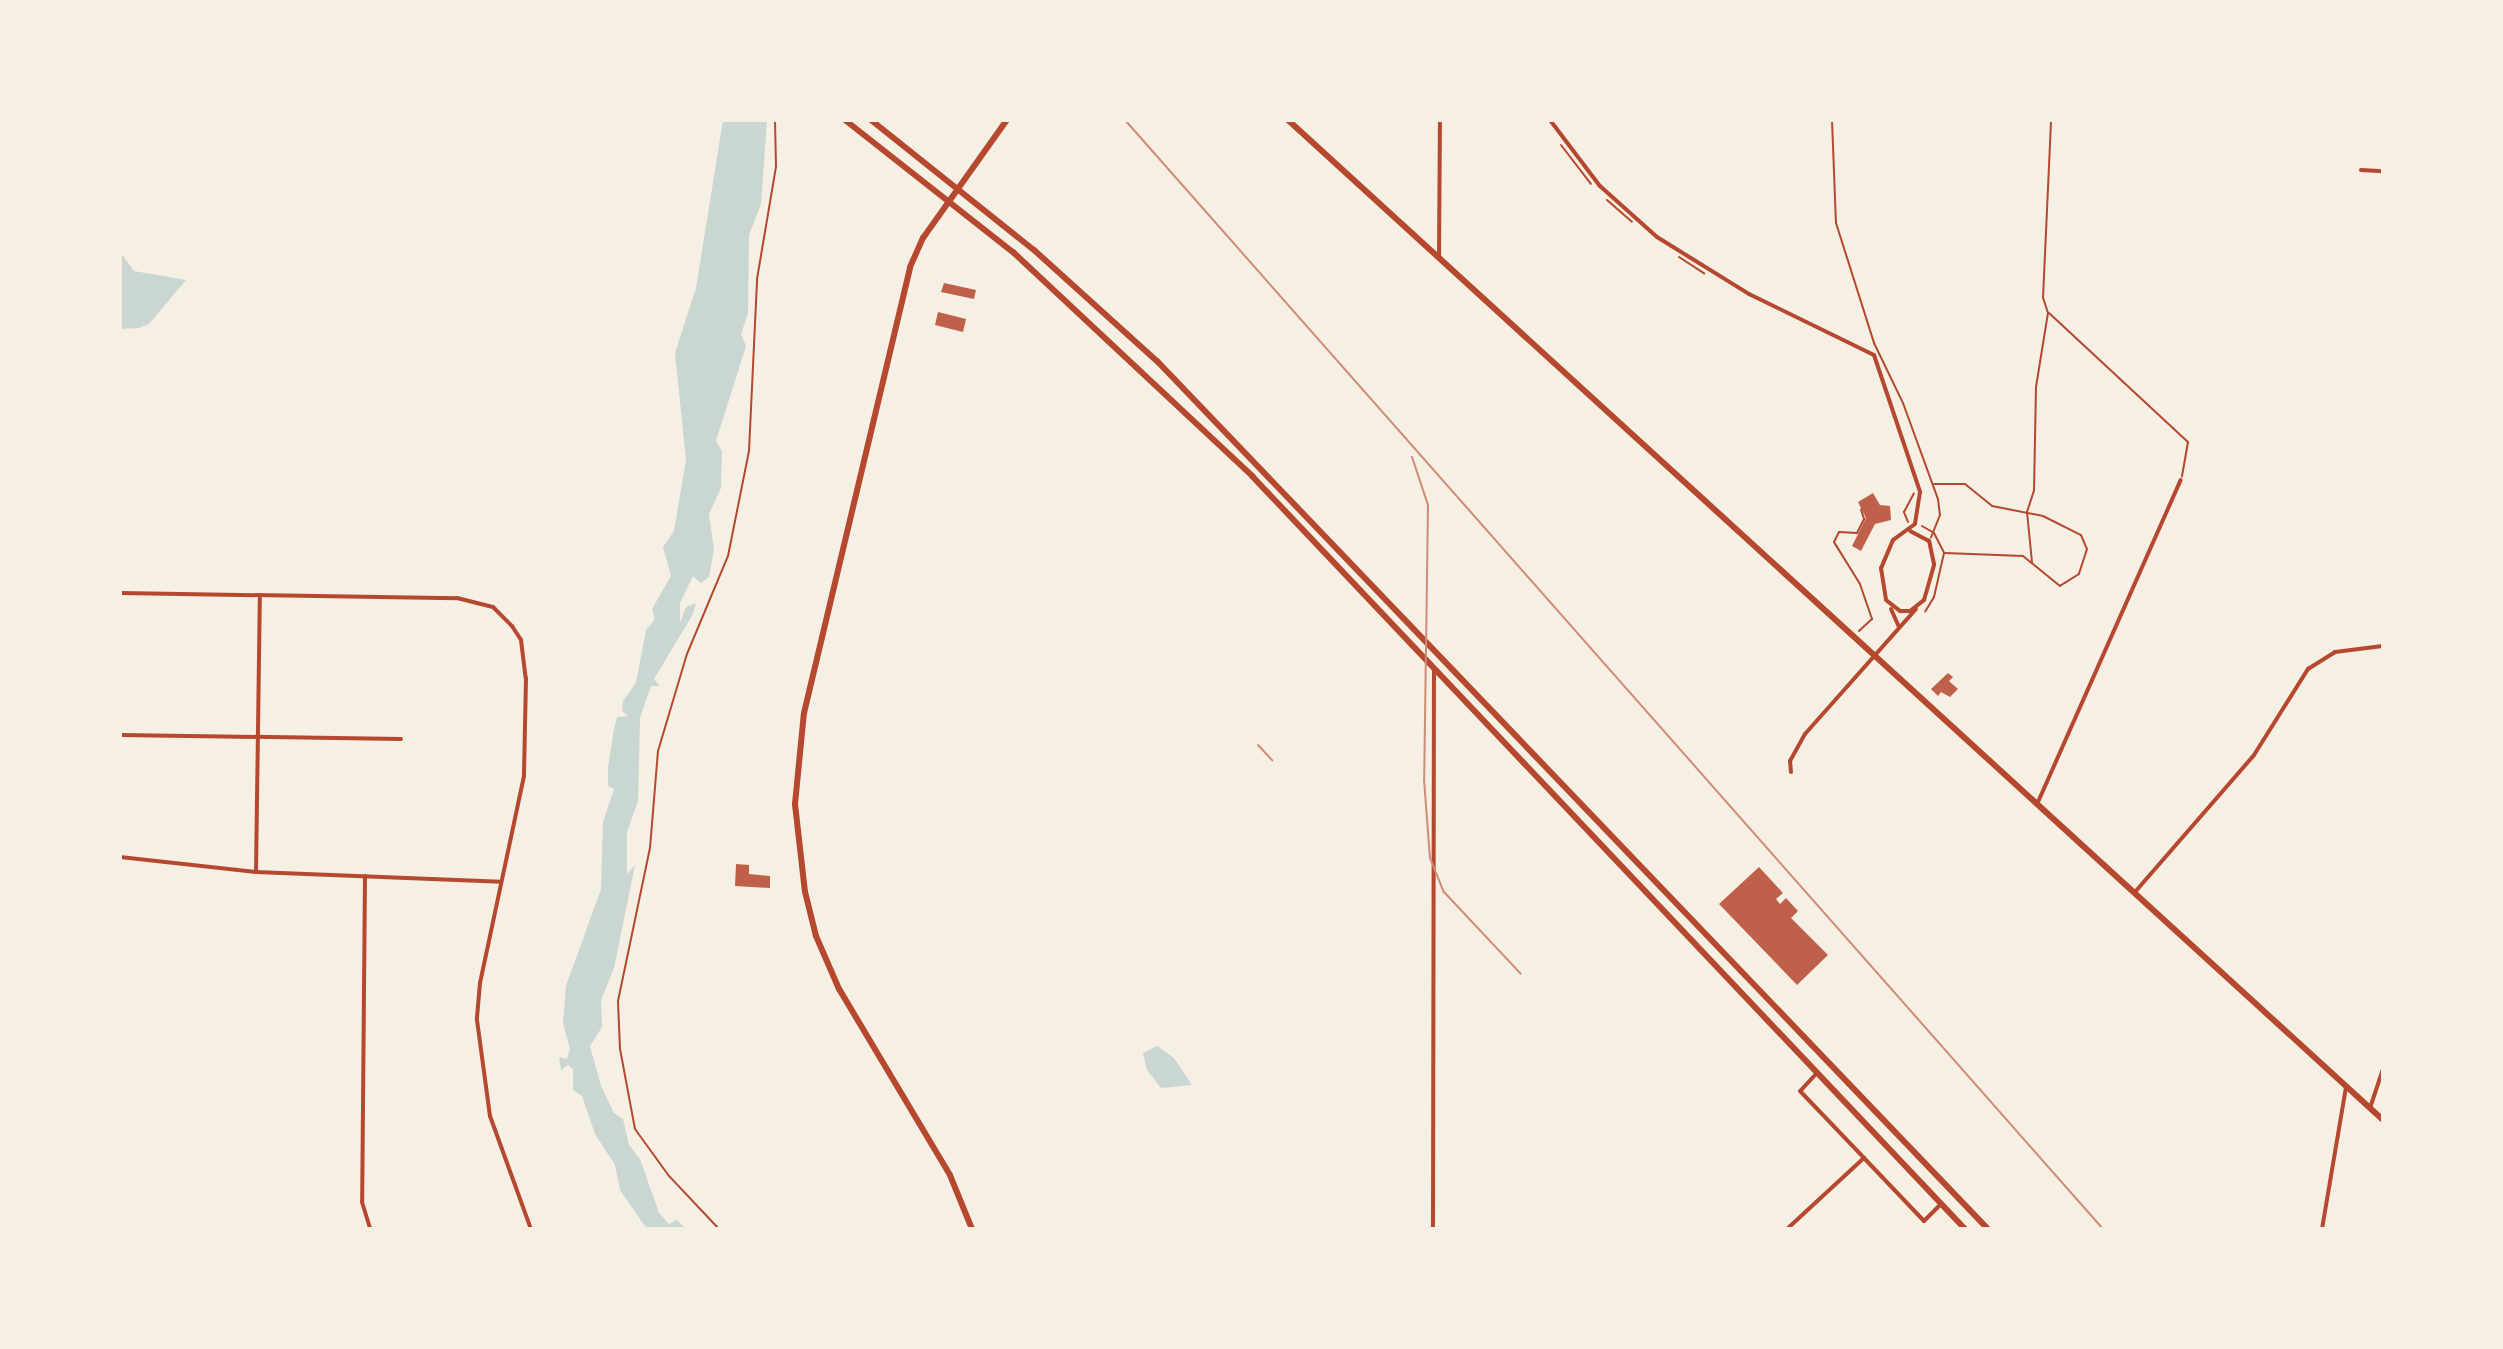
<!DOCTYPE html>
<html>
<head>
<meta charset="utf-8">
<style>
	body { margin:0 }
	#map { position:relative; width:2503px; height:1349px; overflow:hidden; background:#f6efe4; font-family:Signika,sans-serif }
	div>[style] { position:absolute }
	.water>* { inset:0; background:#c9d6d2 }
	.building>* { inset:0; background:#bf614a }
	.path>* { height:2px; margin:-1px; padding:0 1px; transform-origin:1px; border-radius:1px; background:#b5482f }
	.minor>* { height:4px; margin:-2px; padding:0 2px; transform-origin:2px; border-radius:2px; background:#b5482f }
	.secondary>* { height:6px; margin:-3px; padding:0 3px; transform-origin:3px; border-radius:3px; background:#b5482f }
	.primary>* { height:6px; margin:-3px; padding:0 3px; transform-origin:3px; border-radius:3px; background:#b5482f }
	.rail>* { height:2px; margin:-1px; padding:0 1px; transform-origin:1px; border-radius:1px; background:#cf8b77 }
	span { translate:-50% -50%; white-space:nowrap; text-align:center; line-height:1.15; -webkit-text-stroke:7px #f6efe4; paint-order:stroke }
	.frame { position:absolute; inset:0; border:122px solid #f6efe4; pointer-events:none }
</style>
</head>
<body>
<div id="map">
	<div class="water">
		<div style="clip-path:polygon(723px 120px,767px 120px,761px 204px,749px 235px,748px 313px,741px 334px,746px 346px,716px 441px,722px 451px,721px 488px,709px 514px,714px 549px,709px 577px,701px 583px,693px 576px,680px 603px,680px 623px,686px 607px,696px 603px,693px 614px,654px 679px,660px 686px,651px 686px,640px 718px,638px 801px,627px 832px,627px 874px,635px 865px,614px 968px,601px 1000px,602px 1027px,590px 1046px,601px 1086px,614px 1113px,623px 1119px,629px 1145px,640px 1159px,659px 1213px,669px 1224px,677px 1220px,686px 1229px,647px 1229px,620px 1190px,615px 1165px,595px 1134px,582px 1096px,573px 1090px,573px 1069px,568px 1065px,561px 1070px,559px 1057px,567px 1059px,570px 1049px,563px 1023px,566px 986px,601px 889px,603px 822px,614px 789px,608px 786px,608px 767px,614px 729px,617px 717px,628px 716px,622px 711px,623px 701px,636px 683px,646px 630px,655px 619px,652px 609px,671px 576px,663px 547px,674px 531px,686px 460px,675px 353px,696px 288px)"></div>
		<div style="clip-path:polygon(120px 252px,134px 271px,186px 280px,149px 324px,139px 328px,120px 329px)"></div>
		<div style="clip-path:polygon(1157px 1046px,1174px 1058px,1192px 1085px,1161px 1088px,1147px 1070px,1143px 1053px)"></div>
	</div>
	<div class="building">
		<div style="clip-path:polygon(944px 283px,976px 290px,974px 299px,941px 292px)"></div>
		<div style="clip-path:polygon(938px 312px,966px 319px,963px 332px,935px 325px)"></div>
		<div style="clip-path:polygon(1873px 493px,1880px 505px,1890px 506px,1891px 520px,1875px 524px,1861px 551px,1852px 546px,1866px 518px,1858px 502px)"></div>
		<div style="clip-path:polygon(1948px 673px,1953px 677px,1949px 681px,1958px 689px,1950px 697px,1941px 692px,1938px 696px,1931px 689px)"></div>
		<div style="clip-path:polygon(736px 864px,749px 865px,749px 874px,770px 876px,770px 888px,735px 886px)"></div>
		<div style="clip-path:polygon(1759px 867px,1783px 893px,1776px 899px,1780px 904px,1786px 898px,1798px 911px,1791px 918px,1828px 955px,1797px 985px,1719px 904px)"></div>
	</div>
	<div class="path">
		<div style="left:1832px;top:120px;width:103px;rotate:87.8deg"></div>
		<div style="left:1836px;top:223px;width:126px;rotate:72.4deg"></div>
		<div style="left:1874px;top:343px;width:67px;rotate:64.2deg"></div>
		<div style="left:1903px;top:403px;width:102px;rotate:70deg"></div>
		<div style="left:1938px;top:499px;width:16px;rotate:83deg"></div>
		<div style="left:1940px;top:515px;width:24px;rotate:112deg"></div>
		<div style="left:1561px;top:145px;width:49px;rotate:52.4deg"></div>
		<div style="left:1607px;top:200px;width:33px;rotate:41deg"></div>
		<div style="left:1679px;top:257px;width:30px;rotate:33deg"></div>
		<div style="left:2049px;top:313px;width:190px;rotate:42.9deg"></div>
		<div style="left:2188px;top:442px;width:35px;rotate:100deg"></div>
		<div style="left:1934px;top:484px;width:31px"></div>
		<div style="left:1965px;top:484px;width:35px;rotate:39deg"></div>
		<div style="left:1992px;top:506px;width:52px;rotate:11.1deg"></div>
		<div style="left:2043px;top:516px;width:42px;rotate:26.6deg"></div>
		<div style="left:2081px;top:535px;width:15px;rotate:67deg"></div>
		<div style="left:2087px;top:549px;width:26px;rotate:108deg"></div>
		<div style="left:2079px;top:574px;width:22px;rotate:148deg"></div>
		<div style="left:2060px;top:586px;width:48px;rotate:-141deg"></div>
		<div style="left:2023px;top:556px;width:78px;rotate:-177.8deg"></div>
		<div style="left:1908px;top:522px;width:11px;rotate:-112deg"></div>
		<div style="left:1904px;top:512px;width:21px;rotate:-62deg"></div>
		<div style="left:1922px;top:526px;width:14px;rotate:30deg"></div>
		<div style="left:1934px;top:533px;width:22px;rotate:63deg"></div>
		<div style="left:1944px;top:553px;width:45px;rotate:102.8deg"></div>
		<div style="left:1934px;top:597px;width:17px;rotate:121deg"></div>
		<div style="left:2032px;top:562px;width:50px;rotate:-95.7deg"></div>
		<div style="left:2027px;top:512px;width:22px;rotate:-72deg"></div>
		<div style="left:2034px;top:491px;width:104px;rotate:-88.9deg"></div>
		<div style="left:2036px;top:387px;width:75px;rotate:-80.8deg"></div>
		<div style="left:2048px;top:313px;width:16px;rotate:-108deg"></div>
		<div style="left:2043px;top:298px;width:178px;rotate:-87.4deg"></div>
		<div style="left:1859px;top:631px;width:18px;rotate:-43deg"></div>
		<div style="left:1872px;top:619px;width:37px;rotate:-109deg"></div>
		<div style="left:1860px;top:584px;width:49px;rotate:-121.8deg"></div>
		<div style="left:1834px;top:542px;width:11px;rotate:-63deg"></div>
		<div style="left:1839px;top:532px;width:18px;rotate:3deg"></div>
		<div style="left:1857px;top:533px;width:16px;rotate:-63deg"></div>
		<div style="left:1864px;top:519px;width:10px;rotate:-107deg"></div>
		<div style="left:719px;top:1229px;width:73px;rotate:-133.3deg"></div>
		<div style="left:669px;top:1176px;width:58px;rotate:-125.9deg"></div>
		<div style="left:635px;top:1129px;width:81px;rotate:-100.6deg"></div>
		<div style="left:620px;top:1049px;width:48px;rotate:-92.4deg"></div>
		<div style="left:618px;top:1001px;width:156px;rotate:-78.2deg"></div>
		<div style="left:650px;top:848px;width:97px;rotate:-85.3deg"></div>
		<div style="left:658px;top:751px;width:101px;rotate:-73.4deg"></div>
		<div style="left:687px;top:654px;width:106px;rotate:-67.3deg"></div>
		<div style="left:728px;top:556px;width:107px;rotate:-78.7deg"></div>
		<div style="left:749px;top:451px;width:172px;rotate:-87.3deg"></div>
		<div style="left:757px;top:279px;width:114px;rotate:-80.4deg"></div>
		<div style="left:776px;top:167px;width:47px;rotate:-91.2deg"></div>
	</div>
	<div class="minor">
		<div style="left:1550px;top:120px;width:83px;rotate:52.9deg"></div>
		<div style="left:1600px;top:186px;width:76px;rotate:41.8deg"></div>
		<div style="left:1657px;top:237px;width:108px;rotate:31.8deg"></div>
		<div style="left:1749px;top:294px;width:139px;rotate:26deg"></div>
		<div style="left:1874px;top:355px;width:145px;rotate:71.4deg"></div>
		<div style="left:1920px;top:492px;width:32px;rotate:99deg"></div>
		<div style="left:1915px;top:524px;width:27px;rotate:144deg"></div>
		<div style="left:1893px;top:540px;width:30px;rotate:113deg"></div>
		<div style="left:1881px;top:568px;width:32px;rotate:81deg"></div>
		<div style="left:1886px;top:600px;width:18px;rotate:38deg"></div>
		<div style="left:1900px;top:611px;width:10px"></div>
		<div style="left:1910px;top:611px;width:18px;rotate:-38deg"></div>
		<div style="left:1924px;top:600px;width:37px;rotate:-74deg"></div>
		<div style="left:1934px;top:564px;width:24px;rotate:-102deg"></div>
		<div style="left:1929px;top:541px;width:21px;rotate:-152deg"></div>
		<div style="left:2361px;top:170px;width:22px;rotate:3deg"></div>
		<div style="left:1439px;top:257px;width:137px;rotate:-89.6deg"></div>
		<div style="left:120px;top:593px;width:337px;rotate:0.9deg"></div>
		<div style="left:457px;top:598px;width:37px;rotate:14deg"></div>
		<div style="left:493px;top:607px;width:27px;rotate:45deg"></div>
		<div style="left:512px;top:626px;width:17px;rotate:57deg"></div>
		<div style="left:521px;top:640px;width:38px;rotate:83deg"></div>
		<div style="left:526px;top:678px;width:98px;rotate:91.2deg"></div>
		<div style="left:524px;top:776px;width:212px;rotate:102deg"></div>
		<div style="left:480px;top:983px;width:37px;rotate:95deg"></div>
		<div style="left:477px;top:1020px;width:97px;rotate:82.3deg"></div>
		<div style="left:490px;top:1116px;width:120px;rotate:70.1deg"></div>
		<div style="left:1891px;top:609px;width:20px;rotate:66deg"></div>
		<div style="left:120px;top:735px;width:281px;rotate:0.8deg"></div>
		<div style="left:1791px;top:772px;width:11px;rotate:-95deg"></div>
		<div style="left:1790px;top:761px;width:31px;rotate:-61deg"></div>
		<div style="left:1805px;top:734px;width:167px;rotate:-48.4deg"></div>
		<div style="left:2038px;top:802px;width:352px;rotate:-66.1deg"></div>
		<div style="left:120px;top:857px;width:137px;rotate:6.3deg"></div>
		<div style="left:256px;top:872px;width:245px;rotate:2.3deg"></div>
		<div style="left:256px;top:872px;width:277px;rotate:-89.2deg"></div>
		<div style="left:365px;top:876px;width:326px;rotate:90.5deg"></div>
		<div style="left:362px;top:1202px;width:28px;rotate:73deg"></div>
		<div style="left:2135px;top:892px;width:181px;rotate:-49deg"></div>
		<div style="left:2254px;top:755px;width:102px;rotate:-57.9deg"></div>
		<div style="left:2308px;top:669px;width:32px;rotate:-32deg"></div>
		<div style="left:2335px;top:652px;width:48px;rotate:-7.1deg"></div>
		<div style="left:1816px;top:1074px;width:23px;rotate:133deg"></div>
		<div style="left:1800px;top:1091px;width:93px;rotate:46.3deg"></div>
		<div style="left:1864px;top:1158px;width:87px;rotate:46.4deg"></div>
		<div style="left:1924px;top:1221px;width:24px;rotate:-45deg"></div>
		<div style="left:2370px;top:1108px;width:41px;rotate:-71.6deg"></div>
		<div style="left:1433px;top:1229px;width:560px;rotate:-89.9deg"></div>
		<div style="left:1787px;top:1229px;width:105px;rotate:-42.7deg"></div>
		<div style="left:2322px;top:1229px;width:144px;rotate:-80.4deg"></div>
	</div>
	<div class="secondary">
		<div style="left:1288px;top:120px;width:1483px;rotate:42.4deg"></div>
		<div style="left:972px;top:1229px;width:58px;rotate:-112.2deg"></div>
		<div style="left:950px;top:1175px;width:217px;rotate:-120.8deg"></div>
		<div style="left:839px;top:989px;width:58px;rotate:-113.5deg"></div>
		<div style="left:816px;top:936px;width:45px;rotate:-104deg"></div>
		<div style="left:805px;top:892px;width:89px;rotate:-96.5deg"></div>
		<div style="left:795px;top:804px;width:91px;rotate:-84.4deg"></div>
		<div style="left:804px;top:713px;width:458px;rotate:-76.6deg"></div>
		<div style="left:910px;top:267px;width:32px;rotate:-66deg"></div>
		<div style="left:923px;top:238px;width:145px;rotate:-54.6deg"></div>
	</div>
	<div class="primary">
		<div style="left:845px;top:120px;width:214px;rotate:38.2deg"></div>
		<div style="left:1013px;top:252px;width:328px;rotate:43.1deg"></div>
		<div style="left:1252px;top:476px;width:1037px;rotate:46.56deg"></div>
		<div style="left:871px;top:120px;width:208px;rotate:38.6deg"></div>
		<div style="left:1034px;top:250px;width:167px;rotate:42.1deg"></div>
		<div style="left:1158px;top:362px;width:1200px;rotate:46.25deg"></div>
	</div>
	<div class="rail">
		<div style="left:1125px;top:120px;width:1479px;rotate:48.59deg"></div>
		<div style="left:1412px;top:457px;width:51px;rotate:71.6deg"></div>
		<div style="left:1428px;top:505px;width:274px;rotate:90.8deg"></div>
		<div style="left:1424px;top:779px;width:79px;rotate:85.7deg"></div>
		<div style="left:1430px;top:858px;width:37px;rotate:68deg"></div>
		<div style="left:1444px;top:892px;width:112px;rotate:46.8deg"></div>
		<div style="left:1258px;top:745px;width:21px;rotate:47deg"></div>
	</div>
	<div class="frame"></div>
</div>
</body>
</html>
